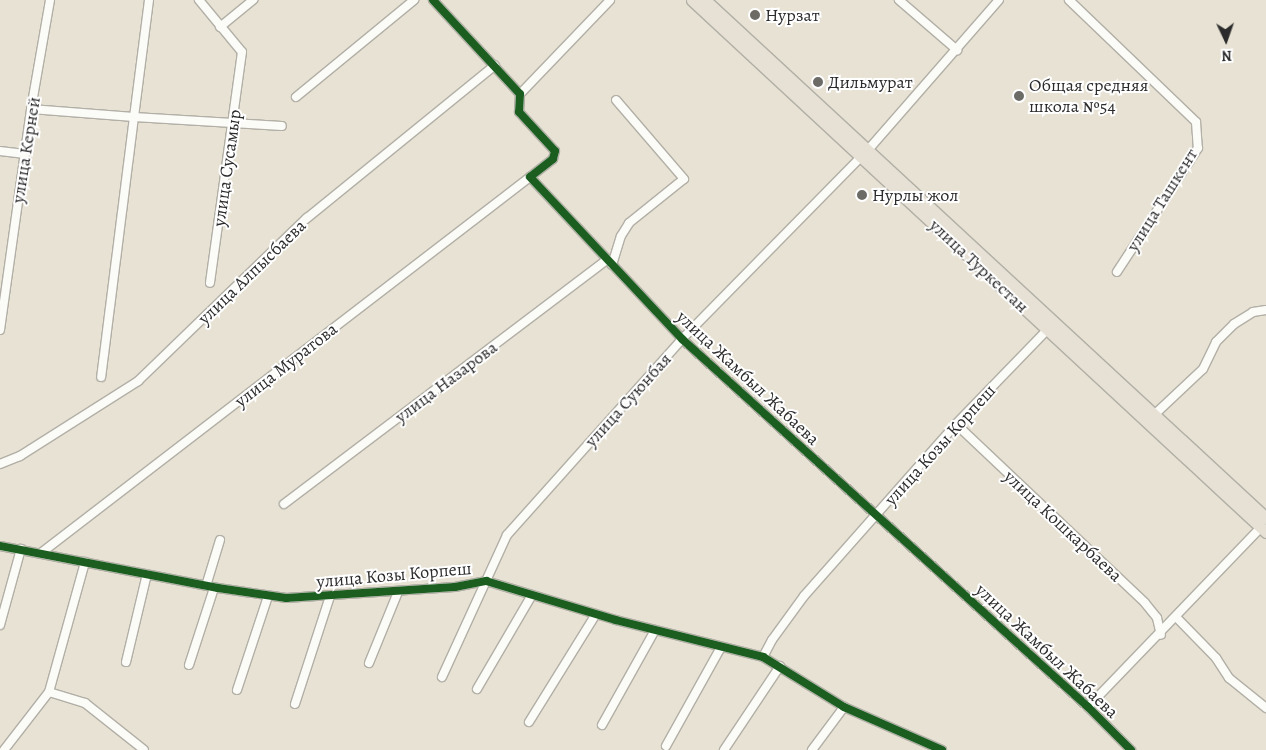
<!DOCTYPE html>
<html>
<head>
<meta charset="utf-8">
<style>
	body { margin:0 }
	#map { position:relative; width:1266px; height:750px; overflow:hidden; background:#e7e2d3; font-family:Alegreya,serif }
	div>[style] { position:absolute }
	.roads { filter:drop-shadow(1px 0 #b2afa6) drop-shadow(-1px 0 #b2afa6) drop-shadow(0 1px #b2afa6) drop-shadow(0 -1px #b2afa6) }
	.minor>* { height:8px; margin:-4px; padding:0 4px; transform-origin:4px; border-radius:4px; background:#fbfbf8 }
	.highway>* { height:11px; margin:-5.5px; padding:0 5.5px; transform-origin:5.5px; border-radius:5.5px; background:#e6e1d4 }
	.cycleway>* { height:8px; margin:-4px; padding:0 4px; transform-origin:4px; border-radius:4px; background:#1b5e20 }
	.dots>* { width:14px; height:14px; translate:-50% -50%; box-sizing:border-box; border:2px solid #fff; border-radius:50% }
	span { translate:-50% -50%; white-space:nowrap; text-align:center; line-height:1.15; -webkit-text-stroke:4px #fff; paint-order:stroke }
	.poi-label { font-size:18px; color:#2b2b2b }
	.left { translate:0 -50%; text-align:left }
	.street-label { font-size:18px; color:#2b2b2b }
	.north { position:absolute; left:1201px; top:15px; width:50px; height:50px; -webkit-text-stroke:4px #fff; paint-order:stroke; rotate:177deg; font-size:14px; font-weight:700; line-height:20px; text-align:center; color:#2b2b2b }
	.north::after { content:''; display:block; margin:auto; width:18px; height:22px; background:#2b2b2b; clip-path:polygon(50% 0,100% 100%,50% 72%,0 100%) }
</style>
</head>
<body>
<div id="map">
	<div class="roads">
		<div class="minor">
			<div style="left:149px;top:0;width:118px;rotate:97.3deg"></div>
			<div style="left:134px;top:117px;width:148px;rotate:3.5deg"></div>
			<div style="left:199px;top:0;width:67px;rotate:50.4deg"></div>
			<div style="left:242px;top:52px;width:233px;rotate:97.9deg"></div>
			<div style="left:433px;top:0;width:128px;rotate:47.2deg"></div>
			<div style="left:520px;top:94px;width:18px;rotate:93deg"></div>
			<div style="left:519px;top:112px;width:53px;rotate:47.3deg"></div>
			<div style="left:555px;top:151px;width:8px;rotate:104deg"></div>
			<div style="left:553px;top:159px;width:29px;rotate:142deg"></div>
			<div style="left:530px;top:177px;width:222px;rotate:46.8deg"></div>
			<div style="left:682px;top:339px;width:548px;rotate:42.19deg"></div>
			<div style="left:1088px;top:707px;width:61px;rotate:45deg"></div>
			<div style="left:899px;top:0;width:77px;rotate:40.8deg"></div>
			<div style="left:1069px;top:0;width:176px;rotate:43.8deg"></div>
			<div style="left:1196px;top:122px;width:26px;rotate:86deg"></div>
			<div style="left:1198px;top:148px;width:148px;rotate:123.2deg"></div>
			<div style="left:220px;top:27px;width:43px;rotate:-39.3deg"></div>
			<div style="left:520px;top:94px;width:130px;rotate:-46.2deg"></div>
			<div style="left:296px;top:97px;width:153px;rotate:-39.4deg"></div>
			<div style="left:31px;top:109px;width:103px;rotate:4.4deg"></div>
			<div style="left:134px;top:117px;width:262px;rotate:97.2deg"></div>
			<div style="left:868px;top:150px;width:199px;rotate:-48.9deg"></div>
			<div style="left:0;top:151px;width:25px;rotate:7deg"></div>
			<div style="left:612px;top:265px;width:30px;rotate:-73deg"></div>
			<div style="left:621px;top:236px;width:15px;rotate:-58deg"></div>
			<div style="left:629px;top:223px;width:70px;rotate:-38.7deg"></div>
			<div style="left:684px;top:179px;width:104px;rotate:-130.7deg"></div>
			<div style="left:0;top:330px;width:223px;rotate:-82deg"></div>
			<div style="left:31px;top:109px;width:111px;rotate:-80.1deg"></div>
			<div style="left:1154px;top:415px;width:67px;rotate:-43.2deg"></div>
			<div style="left:1203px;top:369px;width:30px;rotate:-64deg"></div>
			<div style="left:1216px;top:342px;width:25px;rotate:-45deg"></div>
			<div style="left:1234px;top:324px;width:22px;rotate:-32deg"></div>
			<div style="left:1253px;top:312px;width:13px;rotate:-9deg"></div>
			<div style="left:956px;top:424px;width:260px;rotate:43.4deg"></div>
			<div style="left:1145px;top:603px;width:19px;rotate:51deg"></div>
			<div style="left:1157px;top:618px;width:17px;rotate:77deg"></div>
			<div style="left:0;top:464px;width:22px;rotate:-22deg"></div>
			<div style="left:20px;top:456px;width:140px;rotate:-32.4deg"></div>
			<div style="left:138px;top:381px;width:235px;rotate:-44deg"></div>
			<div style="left:307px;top:218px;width:242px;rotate:-39.1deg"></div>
			<div style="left:284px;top:504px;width:405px;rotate:-37.1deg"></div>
			<div style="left:0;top:546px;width:222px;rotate:10.9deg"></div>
			<div style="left:218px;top:588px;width:69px;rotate:8.4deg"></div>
			<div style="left:286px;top:598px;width:169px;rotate:-3.7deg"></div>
			<div style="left:455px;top:587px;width:32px;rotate:-11deg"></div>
			<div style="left:486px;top:581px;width:136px;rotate:16.7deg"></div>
			<div style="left:616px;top:620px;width:152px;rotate:14.1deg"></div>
			<div style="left:763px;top:657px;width:95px;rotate:31.7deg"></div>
			<div style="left:844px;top:707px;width:107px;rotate:23.7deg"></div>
			<div style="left:41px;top:553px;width:617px;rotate:-37.56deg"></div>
			<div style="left:206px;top:586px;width:48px;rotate:-73.1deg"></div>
			<div style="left:1177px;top:618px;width:56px;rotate:45.7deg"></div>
			<div style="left:1216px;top:658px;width:24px;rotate:57deg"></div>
			<div style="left:1229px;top:678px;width:48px;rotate:39deg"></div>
			<div style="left:0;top:625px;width:79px;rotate:-74.6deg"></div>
			<div style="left:763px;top:657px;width:19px;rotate:-62deg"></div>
			<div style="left:772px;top:640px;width:54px;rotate:-54deg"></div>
			<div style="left:804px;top:596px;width:230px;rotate:-48.5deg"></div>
			<div style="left:956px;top:424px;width:131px;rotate:-45.9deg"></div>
			<div style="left:126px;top:662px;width:90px;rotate:-76.6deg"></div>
			<div style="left:369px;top:663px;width:77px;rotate:-67.8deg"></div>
			<div style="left:189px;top:665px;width:81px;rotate:-72deg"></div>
			<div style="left:442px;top:677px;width:156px;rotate:-65.4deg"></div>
			<div style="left:507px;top:535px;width:263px;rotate:-48.2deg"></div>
			<div style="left:682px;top:339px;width:257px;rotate:-45.5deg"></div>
			<div style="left:477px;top:689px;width:109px;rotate:-59.7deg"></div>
			<div style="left:237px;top:690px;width:99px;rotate:-71.7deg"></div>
			<div style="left:49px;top:692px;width:38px;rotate:17deg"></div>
			<div style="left:85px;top:703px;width:75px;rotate:38.5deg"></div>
			<div style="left:295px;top:704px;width:114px;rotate:-72deg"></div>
			<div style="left:1088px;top:707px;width:250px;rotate:-46.1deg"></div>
			<div style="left:529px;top:722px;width:127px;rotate:-58.2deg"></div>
			<div style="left:602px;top:725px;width:109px;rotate:-60.8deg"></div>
			<div style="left:666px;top:746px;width:113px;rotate:-60.9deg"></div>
			<div style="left:4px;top:750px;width:73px;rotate:-52.2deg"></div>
			<div style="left:49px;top:692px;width:135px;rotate:-74.5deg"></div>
			<div style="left:724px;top:750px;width:101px;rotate:-56.3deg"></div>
			<div style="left:812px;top:750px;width:54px;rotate:-53.3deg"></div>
		</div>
		<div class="highway">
			<div style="left:692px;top:0;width:783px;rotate:42.83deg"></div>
			<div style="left:705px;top:0;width:764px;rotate:42.72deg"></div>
		</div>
	</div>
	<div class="cycleway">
		<div style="left:433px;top:0;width:128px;rotate:47.2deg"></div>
		<div style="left:520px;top:94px;width:18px;rotate:93deg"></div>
		<div style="left:519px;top:112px;width:53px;rotate:47.3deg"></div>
		<div style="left:555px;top:151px;width:8px;rotate:104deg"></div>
		<div style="left:553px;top:159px;width:29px;rotate:142deg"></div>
		<div style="left:530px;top:177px;width:222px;rotate:46.8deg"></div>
		<div style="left:682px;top:339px;width:548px;rotate:42.19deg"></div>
		<div style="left:1088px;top:707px;width:61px;rotate:45deg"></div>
		<div style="left:0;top:546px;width:222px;rotate:10.9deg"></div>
		<div style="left:218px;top:588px;width:69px;rotate:8.4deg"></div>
		<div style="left:286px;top:598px;width:169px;rotate:-3.7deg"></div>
		<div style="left:455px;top:587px;width:32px;rotate:-11deg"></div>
		<div style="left:486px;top:581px;width:136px;rotate:16.7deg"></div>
		<div style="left:616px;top:620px;width:152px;rotate:14.1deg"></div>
		<div style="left:763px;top:657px;width:95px;rotate:31.7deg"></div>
		<div style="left:844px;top:707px;width:107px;rotate:23.7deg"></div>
	</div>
	<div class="dots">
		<div style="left:755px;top:15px;background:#6d6b66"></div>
		<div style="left:818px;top:82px;background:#6d6b66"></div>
		<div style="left:1019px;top:96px;background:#6d6b66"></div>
		<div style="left:862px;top:195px;background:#6d6b66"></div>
	</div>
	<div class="poi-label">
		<span class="left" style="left:765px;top:15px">Нурзат</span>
		<span class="left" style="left:828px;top:82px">Дильмурат</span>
		<span class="left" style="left:1029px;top:96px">Общая средняя<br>школа №54</span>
		<span class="left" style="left:872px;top:195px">Нурлы жол</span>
	</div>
	<div class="street-label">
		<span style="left:26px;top:150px;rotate:-81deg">улица Керней</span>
		<span style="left:227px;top:168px;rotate:-82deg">улица Сусамыр</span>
		<span style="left:1162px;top:200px;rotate:-58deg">улица Ташкент</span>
		<span style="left:979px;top:266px;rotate:43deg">улица Туркестан</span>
		<span style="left:252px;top:272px;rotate:-44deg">улица Алпысбаева</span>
		<span style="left:286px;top:365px;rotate:-38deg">улица Муратова</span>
		<span style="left:748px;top:378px;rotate:43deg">улица Жамбыл Жабаева</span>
		<span style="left:446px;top:382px;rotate:-37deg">улица Назарова</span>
		<span style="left:628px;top:400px;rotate:-48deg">улица Суюнбая</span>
		<span style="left:940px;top:445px;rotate:-48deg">улица Козы Корпеш</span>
		<span style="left:1063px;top:526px;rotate:43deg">улица Кошкарбаева</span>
		<span style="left:394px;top:575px;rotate:-5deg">улица Козы Корпеш</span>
		<span style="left:1047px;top:651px;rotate:43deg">улица Жамбыл Жабаева</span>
	</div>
	<div class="north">N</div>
</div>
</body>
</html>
